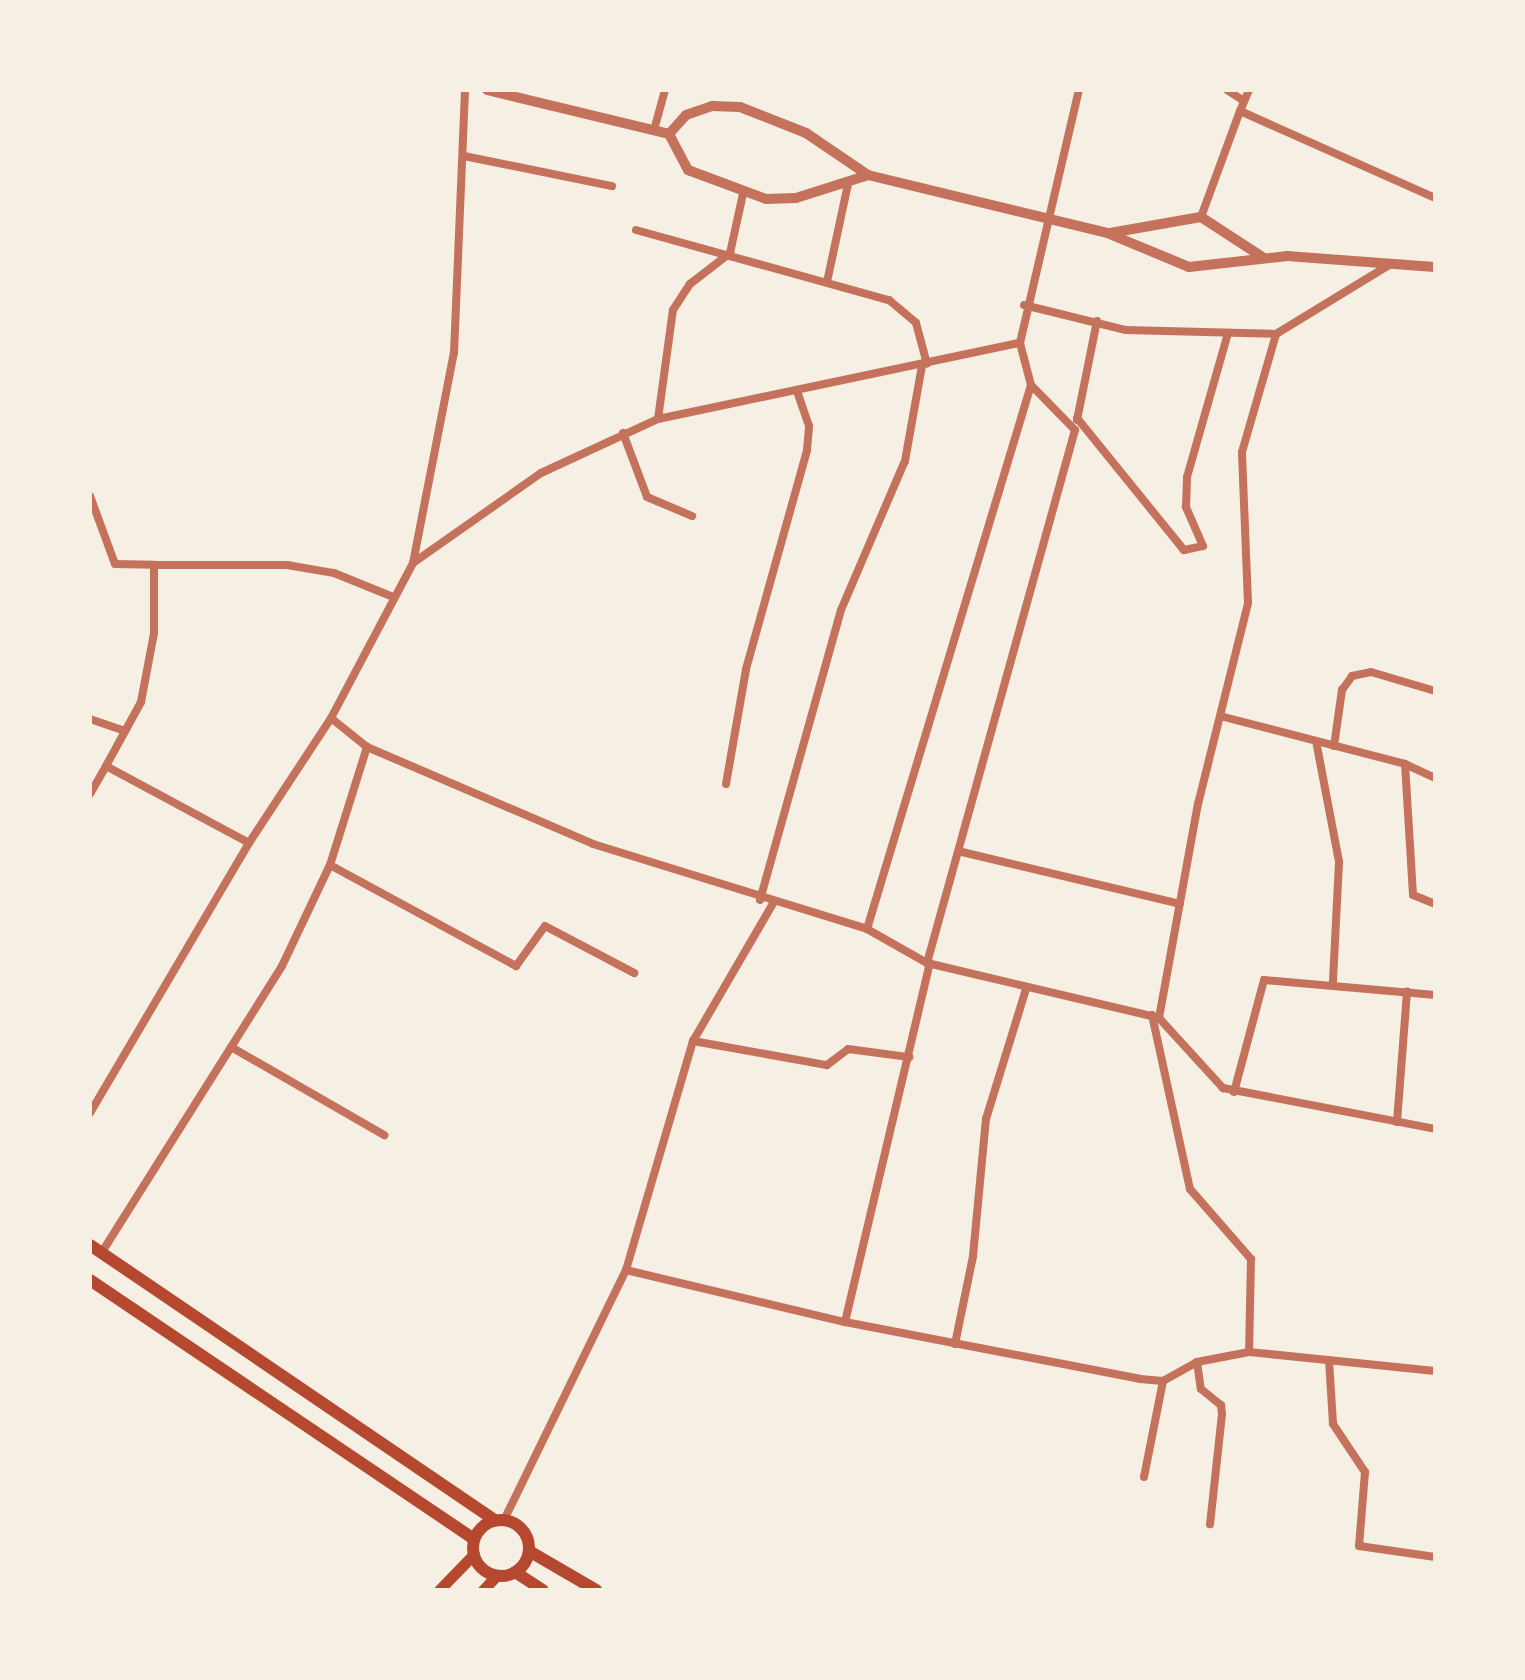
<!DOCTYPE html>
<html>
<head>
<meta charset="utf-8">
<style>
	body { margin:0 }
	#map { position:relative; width:1525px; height:1680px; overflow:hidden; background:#f6efe4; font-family:Arial,sans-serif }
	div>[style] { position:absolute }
	.minor>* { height:8px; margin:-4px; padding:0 4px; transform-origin:4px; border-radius:4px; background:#c5725c }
	.tertiary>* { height:10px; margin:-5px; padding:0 5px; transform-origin:5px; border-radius:5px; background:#c5725c }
	.secondary>* { height:11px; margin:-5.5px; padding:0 5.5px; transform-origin:5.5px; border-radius:5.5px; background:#b5482f }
	.primary>* { height:12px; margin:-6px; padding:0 6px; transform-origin:6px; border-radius:6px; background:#b5482f }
	.primary>.ring { margin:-6px; padding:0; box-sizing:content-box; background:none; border:12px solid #b5482f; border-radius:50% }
	span { translate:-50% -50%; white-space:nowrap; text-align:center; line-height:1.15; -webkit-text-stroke:8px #f6efe4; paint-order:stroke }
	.frame { position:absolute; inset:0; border:92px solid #f6efe4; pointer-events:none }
</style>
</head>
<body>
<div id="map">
	<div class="minor">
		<div style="left:1227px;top:90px;width:20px;rotate:33deg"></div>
		<div style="left:1249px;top:90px;width:23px;rotate:113deg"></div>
		<div style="left:1240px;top:111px;width:214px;rotate:24deg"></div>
		<div style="left:654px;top:130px;width:41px;rotate:-74.6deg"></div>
		<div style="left:464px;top:156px;width:151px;rotate:11.5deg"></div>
		<div style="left:1201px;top:217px;width:113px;rotate:-69.8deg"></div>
		<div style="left:636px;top:230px;width:263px;rotate:15.5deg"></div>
		<div style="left:889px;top:300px;width:35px;rotate:40deg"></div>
		<div style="left:916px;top:323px;width:42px;rotate:75deg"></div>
		<div style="left:827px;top:282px;width:100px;rotate:-77.9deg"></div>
		<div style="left:1024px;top:305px;width:105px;rotate:13.8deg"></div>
		<div style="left:1126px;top:330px;width:150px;rotate:1.5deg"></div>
		<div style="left:1077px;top:418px;width:170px;rotate:51deg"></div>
		<div style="left:1184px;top:550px;width:19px;rotate:-12deg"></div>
		<div style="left:1203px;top:546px;width:43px;rotate:-113.6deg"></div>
		<div style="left:1186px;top:507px;width:30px;rotate:-88deg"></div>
		<div style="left:1187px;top:477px;width:150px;rotate:-74.1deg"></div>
		<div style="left:658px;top:419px;width:110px;rotate:-82.2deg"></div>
		<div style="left:673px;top:310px;width:31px;rotate:-57deg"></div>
		<div style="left:690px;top:284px;width:51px;rotate:-37.8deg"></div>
		<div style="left:730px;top:253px;width:60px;rotate:-77.6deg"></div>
		<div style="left:1077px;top:420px;width:101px;rotate:-78.6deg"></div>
		<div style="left:623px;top:433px;width:68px;rotate:69.4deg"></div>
		<div style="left:647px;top:497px;width:49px;rotate:22.9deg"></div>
		<div style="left:90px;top:496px;width:72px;rotate:69.8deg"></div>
		<div style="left:115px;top:564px;width:39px;rotate:1deg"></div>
		<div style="left:413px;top:563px;width:156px;rotate:-35.1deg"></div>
		<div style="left:541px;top:473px;width:129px;rotate:-24.8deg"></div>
		<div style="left:658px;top:419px;width:370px;rotate:-11.9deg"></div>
		<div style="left:1020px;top:343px;width:260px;rotate:-76.9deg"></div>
		<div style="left:1220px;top:716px;width:191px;rotate:14.5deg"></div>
		<div style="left:1405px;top:764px;width:33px;rotate:25deg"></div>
		<div style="left:331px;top:718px;width:46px;rotate:38.9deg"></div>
		<div style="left:367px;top:747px;width:246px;rotate:23.2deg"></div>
		<div style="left:593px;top:844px;width:287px;rotate:17.2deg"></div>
		<div style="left:867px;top:929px;width:69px;rotate:29.5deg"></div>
		<div style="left:927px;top:963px;width:238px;rotate:13.3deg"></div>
		<div style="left:1159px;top:1018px;width:95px;rotate:47.6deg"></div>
		<div style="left:1223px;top:1088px;width:216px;rotate:10.9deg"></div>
		<div style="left:90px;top:719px;width:37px;rotate:19deg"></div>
		<div style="left:1316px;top:741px;width:123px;rotate:79.2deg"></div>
		<div style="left:1339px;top:862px;width:120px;rotate:92.9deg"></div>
		<div style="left:1334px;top:746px;width:57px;rotate:-81.9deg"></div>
		<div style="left:1342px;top:690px;width:17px;rotate:-54deg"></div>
		<div style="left:1352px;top:676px;width:19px;rotate:-12deg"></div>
		<div style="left:1371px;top:672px;width:67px;rotate:16.5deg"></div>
		<div style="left:1405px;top:764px;width:131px;rotate:86.5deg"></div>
		<div style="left:1413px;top:895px;width:24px;rotate:22deg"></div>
		<div style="left:106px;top:766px;width:73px;rotate:-61.3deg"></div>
		<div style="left:141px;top:702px;width:70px;rotate:-79.3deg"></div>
		<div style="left:154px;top:633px;width:68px;rotate:-90deg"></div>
		<div style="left:154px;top:565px;width:133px"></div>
		<div style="left:287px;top:565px;width:48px;rotate:9.7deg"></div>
		<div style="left:334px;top:573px;width:64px;rotate:22.1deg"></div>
		<div style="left:726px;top:784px;width:117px;rotate:-80.1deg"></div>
		<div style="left:746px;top:669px;width:227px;rotate:-74.4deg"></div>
		<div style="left:807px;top:450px;width:24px;rotate:-85deg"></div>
		<div style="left:809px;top:426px;width:34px;rotate:-109deg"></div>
		<div style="left:90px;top:794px;width:32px;rotate:-60deg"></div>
		<div style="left:106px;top:766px;width:162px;rotate:28.3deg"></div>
		<div style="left:962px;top:852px;width:224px;rotate:13.4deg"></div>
		<div style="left:330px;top:865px;width:212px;rotate:28.5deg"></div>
		<div style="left:516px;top:966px;width:49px;rotate:-54.1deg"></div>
		<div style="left:545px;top:926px;width:101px;rotate:27.8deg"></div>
		<div style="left:760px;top:900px;width:301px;rotate:-74.4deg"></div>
		<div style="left:841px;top:610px;width:162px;rotate:-66.8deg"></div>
		<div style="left:905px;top:461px;width:97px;rotate:-79.9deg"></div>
		<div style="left:867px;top:929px;width:568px;rotate:-73.22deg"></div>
		<div style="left:1031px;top:385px;width:43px;rotate:-104.7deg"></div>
		<div style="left:927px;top:963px;width:553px;rotate:-74.48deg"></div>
		<div style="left:1075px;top:430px;width:63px;rotate:-134.4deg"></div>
		<div style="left:1152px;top:1015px;width:178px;rotate:77.7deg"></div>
		<div style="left:1190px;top:1189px;width:93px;rotate:48.9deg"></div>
		<div style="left:1251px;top:1259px;width:93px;rotate:91.2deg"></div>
		<div style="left:1159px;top:1018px;width:218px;rotate:-79.7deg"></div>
		<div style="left:1198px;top:804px;width:207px;rotate:-76deg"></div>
		<div style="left:1248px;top:603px;width:151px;rotate:-92.3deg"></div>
		<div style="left:1242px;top:452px;width:123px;rotate:-73.9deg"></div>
		<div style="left:1276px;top:334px;width:132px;rotate:-31.4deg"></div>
		<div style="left:693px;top:1041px;width:136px;rotate:10.2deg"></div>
		<div style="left:827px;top:1065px;width:26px;rotate:-37deg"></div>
		<div style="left:848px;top:1049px;width:62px;rotate:7.5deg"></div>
		<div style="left:231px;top:1047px;width:177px;rotate:29.9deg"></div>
		<div style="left:1234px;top:1092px;width:116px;rotate:-75deg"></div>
		<div style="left:1264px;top:980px;width:172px;rotate:5deg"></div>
		<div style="left:90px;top:1113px;width:313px;rotate:-59.5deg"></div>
		<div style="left:249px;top:843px;width:149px;rotate:-56.7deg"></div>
		<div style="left:331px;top:718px;width:175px;rotate:-62.1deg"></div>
		<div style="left:413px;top:563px;width:214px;rotate:-79deg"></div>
		<div style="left:454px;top:353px;width:263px;rotate:-87.6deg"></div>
		<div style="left:1397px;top:1122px;width:131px;rotate:-85.6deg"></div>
		<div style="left:102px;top:1252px;width:338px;rotate:-57.8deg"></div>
		<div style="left:282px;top:966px;width:112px;rotate:-64.6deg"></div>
		<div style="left:330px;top:865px;width:124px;rotate:-72.6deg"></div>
		<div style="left:626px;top:1270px;width:239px;rotate:-73.7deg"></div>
		<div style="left:693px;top:1041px;width:161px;rotate:-59.8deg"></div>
		<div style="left:845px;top:1322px;width:369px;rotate:-76.7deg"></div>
		<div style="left:955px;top:1344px;width:90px;rotate:-78.4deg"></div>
		<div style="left:973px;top:1256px;width:138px;rotate:-84.6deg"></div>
		<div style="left:986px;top:1119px;width:136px;rotate:-72.9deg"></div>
		<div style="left:1329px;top:1360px;width:64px;rotate:86.4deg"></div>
		<div style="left:1333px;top:1424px;width:58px;rotate:56.3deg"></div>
		<div style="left:1365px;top:1472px;width:74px;rotate:94.6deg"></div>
		<div style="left:1359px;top:1546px;width:77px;rotate:8.2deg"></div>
		<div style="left:1197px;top:1362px;width:27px;rotate:82deg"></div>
		<div style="left:1201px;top:1389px;width:26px;rotate:39deg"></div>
		<div style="left:1221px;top:1405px;width:9px;rotate:84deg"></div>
		<div style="left:1222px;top:1414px;width:111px;rotate:96.2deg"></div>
		<div style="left:1144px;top:1477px;width:98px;rotate:-78.8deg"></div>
		<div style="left:504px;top:1520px;width:278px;rotate:-64deg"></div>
		<div style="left:626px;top:1270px;width:225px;rotate:13.4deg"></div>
		<div style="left:845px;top:1322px;width:300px;rotate:10.9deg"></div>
		<div style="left:1140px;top:1379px;width:23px;rotate:5deg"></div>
		<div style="left:1163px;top:1381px;width:39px;rotate:-29deg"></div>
		<div style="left:1197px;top:1362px;width:53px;rotate:-10.9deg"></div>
		<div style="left:1249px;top:1352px;width:187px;rotate:5.8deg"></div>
	</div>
	<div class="tertiary">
		<div style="left:487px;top:90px;width:187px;rotate:13.6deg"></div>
		<div style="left:669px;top:134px;width:25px;rotate:-48deg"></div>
		<div style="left:686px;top:115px;width:28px;rotate:-19deg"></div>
		<div style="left:712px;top:106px;width:28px;rotate:2deg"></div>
		<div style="left:740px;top:107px;width:71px;rotate:21.5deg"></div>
		<div style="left:806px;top:133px;width:75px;rotate:34.1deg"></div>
		<div style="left:868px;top:175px;width:246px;rotate:13.6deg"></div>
		<div style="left:1107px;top:233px;width:89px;rotate:22.5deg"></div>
		<div style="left:1189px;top:267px;width:99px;rotate:-6.4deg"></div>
		<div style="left:1287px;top:256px;width:148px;rotate:4.3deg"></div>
		<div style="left:669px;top:134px;width:41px;rotate:62.2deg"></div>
		<div style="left:688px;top:170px;width:83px;rotate:20.4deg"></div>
		<div style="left:766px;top:199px;width:30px;rotate:-2deg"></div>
		<div style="left:796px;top:198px;width:76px;rotate:-17.7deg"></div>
		<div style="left:1110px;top:233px;width:92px;rotate:-10deg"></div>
		<div style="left:1201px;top:217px;width:75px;rotate:33.1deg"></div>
	</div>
	<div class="secondary">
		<div style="left:439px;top:1590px;width:50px;rotate:-45.8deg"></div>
		<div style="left:483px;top:1590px;width:21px;rotate:-47deg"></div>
	</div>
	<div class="primary">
		<div style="left:90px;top:1245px;width:490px;rotate:34.2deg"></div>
		<div style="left:90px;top:1280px;width:463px;rotate:34deg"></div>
		<div class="ring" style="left:473px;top:1520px;width:44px;height:44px"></div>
		<div style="left:529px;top:1551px;width:78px;rotate:30.2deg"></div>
		<div style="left:515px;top:1572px;width:33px;rotate:33deg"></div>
	</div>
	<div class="frame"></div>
</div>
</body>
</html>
